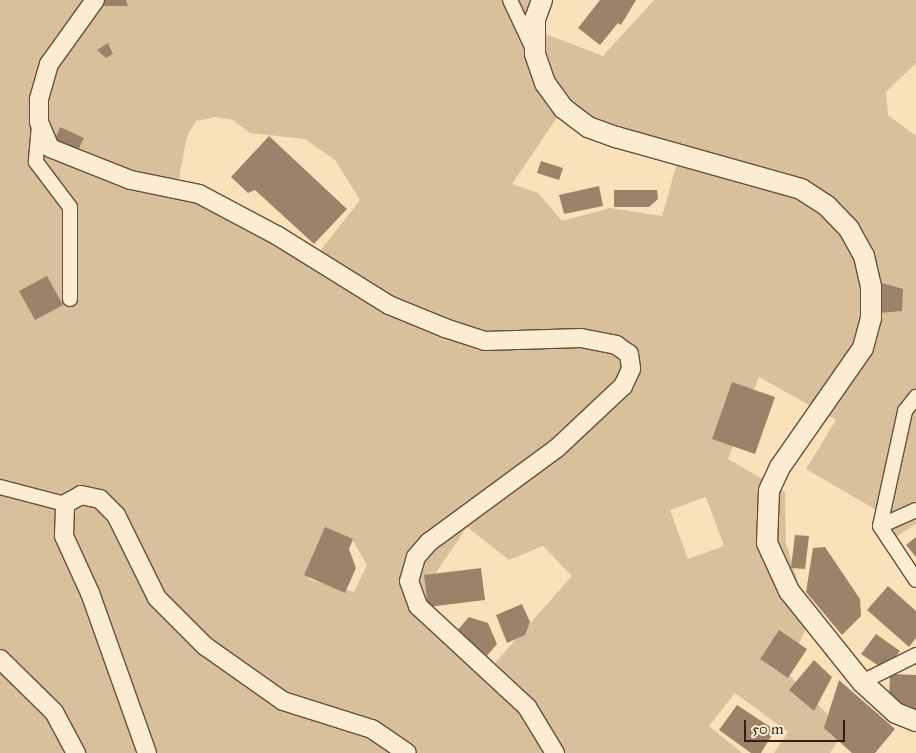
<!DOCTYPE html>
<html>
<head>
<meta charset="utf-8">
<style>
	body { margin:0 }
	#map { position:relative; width:916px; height:753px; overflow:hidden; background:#fbe1ba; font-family:"IM FELL Great Primer",serif }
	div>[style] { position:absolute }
	.green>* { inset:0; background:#d9c09d }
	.building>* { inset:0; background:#9b8369 }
	.roads { filter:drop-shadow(1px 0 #654f3b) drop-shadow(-1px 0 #654f3b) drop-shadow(0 1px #654f3b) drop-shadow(0 -1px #654f3b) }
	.minor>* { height:14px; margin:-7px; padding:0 7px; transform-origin:7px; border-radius:7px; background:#fcecd2 }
	.tertiary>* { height:18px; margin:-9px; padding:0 9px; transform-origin:9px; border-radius:9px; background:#fcecd2 }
	.secondary>* { height:20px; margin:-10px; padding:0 10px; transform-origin:10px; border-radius:10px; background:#fcecd2 }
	span { translate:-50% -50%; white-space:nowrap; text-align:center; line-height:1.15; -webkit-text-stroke:5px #fcecd2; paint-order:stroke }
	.scale { position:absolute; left:744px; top:720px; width:101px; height:22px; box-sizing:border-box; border:2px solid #331e11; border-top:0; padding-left:6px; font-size:15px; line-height:18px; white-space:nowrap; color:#331e11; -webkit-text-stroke:4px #fcecd2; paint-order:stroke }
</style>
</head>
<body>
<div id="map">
	<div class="green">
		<div style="clip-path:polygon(evenodd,0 0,548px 0,538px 31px,603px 56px,654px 0,916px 0,916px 63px,886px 92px,888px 115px,916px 136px,916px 524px,883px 545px,890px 518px,806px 469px,836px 420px,759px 377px,728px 459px,785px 492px,786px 543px,810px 621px,785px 671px,844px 731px,830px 753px,774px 753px,788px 732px,735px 693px,709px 726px,742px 753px,0 753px,0 0,560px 113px,602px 144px,677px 163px,662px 216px,610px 208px,562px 221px,538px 193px,512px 184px,560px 113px,0 0,215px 117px,233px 120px,250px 133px,305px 139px,335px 160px,360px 200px,316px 256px,177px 189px,187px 136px,196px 121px,215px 117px,0 0,706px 497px,724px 546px,688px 559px,670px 510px,706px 497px,0 0,467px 527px,509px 560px,543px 546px,572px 576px,487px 672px,431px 604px,433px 577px,467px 527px,0 0,323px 531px,352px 539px,367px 565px,354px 592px,308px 579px,323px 531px)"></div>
	</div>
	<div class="building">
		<div style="clip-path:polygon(105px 0,126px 0,128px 6px,104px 6px)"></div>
		<div style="clip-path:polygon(600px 0,636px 0,621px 25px,618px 23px,600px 45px,578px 28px)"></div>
		<div style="clip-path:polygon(108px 43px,113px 54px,106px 58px,97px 50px)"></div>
		<div style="clip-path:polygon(60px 127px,84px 138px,74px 158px,51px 148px)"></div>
		<div style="clip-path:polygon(269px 136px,347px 209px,314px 244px,255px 190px,248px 193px,231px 177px)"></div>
		<div style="clip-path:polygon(541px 161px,563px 168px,559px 180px,537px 173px)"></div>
		<div style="clip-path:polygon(599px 186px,603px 206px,564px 214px,559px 195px)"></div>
		<div style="clip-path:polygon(614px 190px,657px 190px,658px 199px,649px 207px,614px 207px)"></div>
		<div style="clip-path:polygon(47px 276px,63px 305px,35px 320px,19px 291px)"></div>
		<div style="clip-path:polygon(879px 282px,903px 289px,902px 311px,879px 313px)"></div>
		<div style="clip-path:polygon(732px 382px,775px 397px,755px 454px,712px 439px)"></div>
		<div style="clip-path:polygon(325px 527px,353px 539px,349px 549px,356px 568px,345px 593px,304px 575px)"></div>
		<div style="clip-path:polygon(795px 535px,809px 536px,805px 569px,791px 568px)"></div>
		<div style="clip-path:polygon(916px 537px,916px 557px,906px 545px)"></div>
		<div style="clip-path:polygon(825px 547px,860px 599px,861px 616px,842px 635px,806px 592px,813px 548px)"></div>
		<div style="clip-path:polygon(481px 568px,485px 600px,428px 607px,424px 575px)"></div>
		<div style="clip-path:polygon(888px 586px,916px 611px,916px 638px,909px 647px,867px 610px)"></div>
		<div style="clip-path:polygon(522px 604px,530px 622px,525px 635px,507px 643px,496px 615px)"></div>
		<div style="clip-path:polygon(469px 617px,488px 623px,497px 644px,485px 658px,455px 633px)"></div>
		<div style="clip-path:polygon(779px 630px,807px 649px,788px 678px,760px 659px)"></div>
		<div style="clip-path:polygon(876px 634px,900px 651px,885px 670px,861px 654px)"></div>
		<div style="clip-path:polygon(814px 660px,832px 677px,814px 711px,789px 690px)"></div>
		<div style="clip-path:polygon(890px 674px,916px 675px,916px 714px,889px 697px)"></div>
		<div style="clip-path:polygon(839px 680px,895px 729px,875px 753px,852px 753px,824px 728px)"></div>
		<div style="clip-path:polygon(737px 705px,775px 730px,761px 753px,751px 753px,719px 730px)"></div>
	</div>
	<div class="roads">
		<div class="minor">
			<div style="left:510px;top:0;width:54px;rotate:64.9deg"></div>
			<div style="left:39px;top:125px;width:37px;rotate:95deg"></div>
			<div style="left:36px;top:162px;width:56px;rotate:52.9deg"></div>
			<div style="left:70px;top:207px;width:92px;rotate:90deg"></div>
			<div style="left:0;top:487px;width:67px;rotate:14.7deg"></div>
			<div style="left:916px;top:510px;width:39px;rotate:156deg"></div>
			<div style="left:880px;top:526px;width:65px;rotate:56.3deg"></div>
			<div style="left:880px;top:526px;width:118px;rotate:-77.7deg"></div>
			<div style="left:905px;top:411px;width:18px;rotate:-52deg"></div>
			<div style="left:862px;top:682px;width:60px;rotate:-26.6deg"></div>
		</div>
		<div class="tertiary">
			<div style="left:95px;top:0;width:79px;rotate:125.7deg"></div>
			<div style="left:49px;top:64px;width:37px;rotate:106deg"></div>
			<div style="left:39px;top:100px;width:22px;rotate:90deg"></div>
			<div style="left:39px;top:122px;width:28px;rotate:67deg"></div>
			<div style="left:50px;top:148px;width:87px;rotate:21.6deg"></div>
			<div style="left:131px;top:180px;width:69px;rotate:11.6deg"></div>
			<div style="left:199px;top:194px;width:89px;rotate:28deg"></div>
			<div style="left:278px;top:236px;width:131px;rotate:31.9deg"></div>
			<div style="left:389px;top:305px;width:61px;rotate:22.3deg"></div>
			<div style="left:445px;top:328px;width:42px;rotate:18deg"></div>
			<div style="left:485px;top:341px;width:96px;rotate:-1.8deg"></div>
			<div style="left:581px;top:338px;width:36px;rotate:11deg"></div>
			<div style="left:616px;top:345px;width:16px;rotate:35deg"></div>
			<div style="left:629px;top:354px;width:15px;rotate:82deg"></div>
			<div style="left:631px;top:369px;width:19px;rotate:115deg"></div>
			<div style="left:623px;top:386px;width:91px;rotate:136.8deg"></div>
			<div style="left:557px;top:448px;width:159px;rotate:143.7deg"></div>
			<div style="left:429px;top:542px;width:20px;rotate:131deg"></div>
			<div style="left:416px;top:557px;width:25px;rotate:106deg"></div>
			<div style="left:409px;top:581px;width:27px;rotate:70deg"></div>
			<div style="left:418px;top:606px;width:149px;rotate:42.8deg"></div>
			<div style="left:527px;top:707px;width:54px;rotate:58.7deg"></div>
			<div style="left:0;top:659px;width:76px;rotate:44.5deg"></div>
			<div style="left:54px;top:712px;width:47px;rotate:61.8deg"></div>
			<div style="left:147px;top:753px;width:170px;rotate:-109.6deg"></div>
			<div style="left:90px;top:593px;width:63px;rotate:-114.5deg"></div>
			<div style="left:64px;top:536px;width:32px;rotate:-88deg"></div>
			<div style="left:65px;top:504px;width:18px;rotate:-29deg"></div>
			<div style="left:81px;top:495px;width:19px;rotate:12deg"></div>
			<div style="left:100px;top:499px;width:23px;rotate:45deg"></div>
			<div style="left:116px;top:515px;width:93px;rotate:63.7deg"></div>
			<div style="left:157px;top:598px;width:68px;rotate:45deg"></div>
			<div style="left:205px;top:646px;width:95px;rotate:35.2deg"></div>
			<div style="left:283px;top:701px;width:93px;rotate:17.5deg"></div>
			<div style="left:372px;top:729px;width:42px;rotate:34.4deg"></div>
		</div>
		<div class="secondary">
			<div style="left:542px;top:0;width:20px;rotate:110deg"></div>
			<div style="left:535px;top:19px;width:35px;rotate:90deg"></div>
			<div style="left:535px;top:54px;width:31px;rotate:71deg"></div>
			<div style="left:545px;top:83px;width:31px;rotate:54deg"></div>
			<div style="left:563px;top:108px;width:31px;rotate:37deg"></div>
			<div style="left:588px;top:127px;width:30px;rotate:20deg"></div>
			<div style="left:616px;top:137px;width:192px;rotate:15.7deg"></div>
			<div style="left:801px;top:189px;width:31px;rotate:33deg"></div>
			<div style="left:827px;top:206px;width:32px;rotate:46deg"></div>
			<div style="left:849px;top:229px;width:31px;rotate:61deg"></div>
			<div style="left:864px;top:256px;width:32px;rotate:77deg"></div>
			<div style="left:871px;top:287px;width:31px;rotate:90deg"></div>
			<div style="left:871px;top:318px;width:31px;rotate:105deg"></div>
			<div style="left:863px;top:348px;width:145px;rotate:124.9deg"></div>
			<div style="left:780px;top:467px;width:26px;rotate:115deg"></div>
			<div style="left:769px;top:491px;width:52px;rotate:92.2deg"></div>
			<div style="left:767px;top:543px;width:53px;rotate:65.4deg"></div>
			<div style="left:789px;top:591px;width:117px;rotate:51.3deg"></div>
			<div style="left:862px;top:682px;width:46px;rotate:42.4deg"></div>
			<div style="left:896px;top:713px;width:22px;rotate:22deg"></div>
		</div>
	</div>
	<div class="scale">50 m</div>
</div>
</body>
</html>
